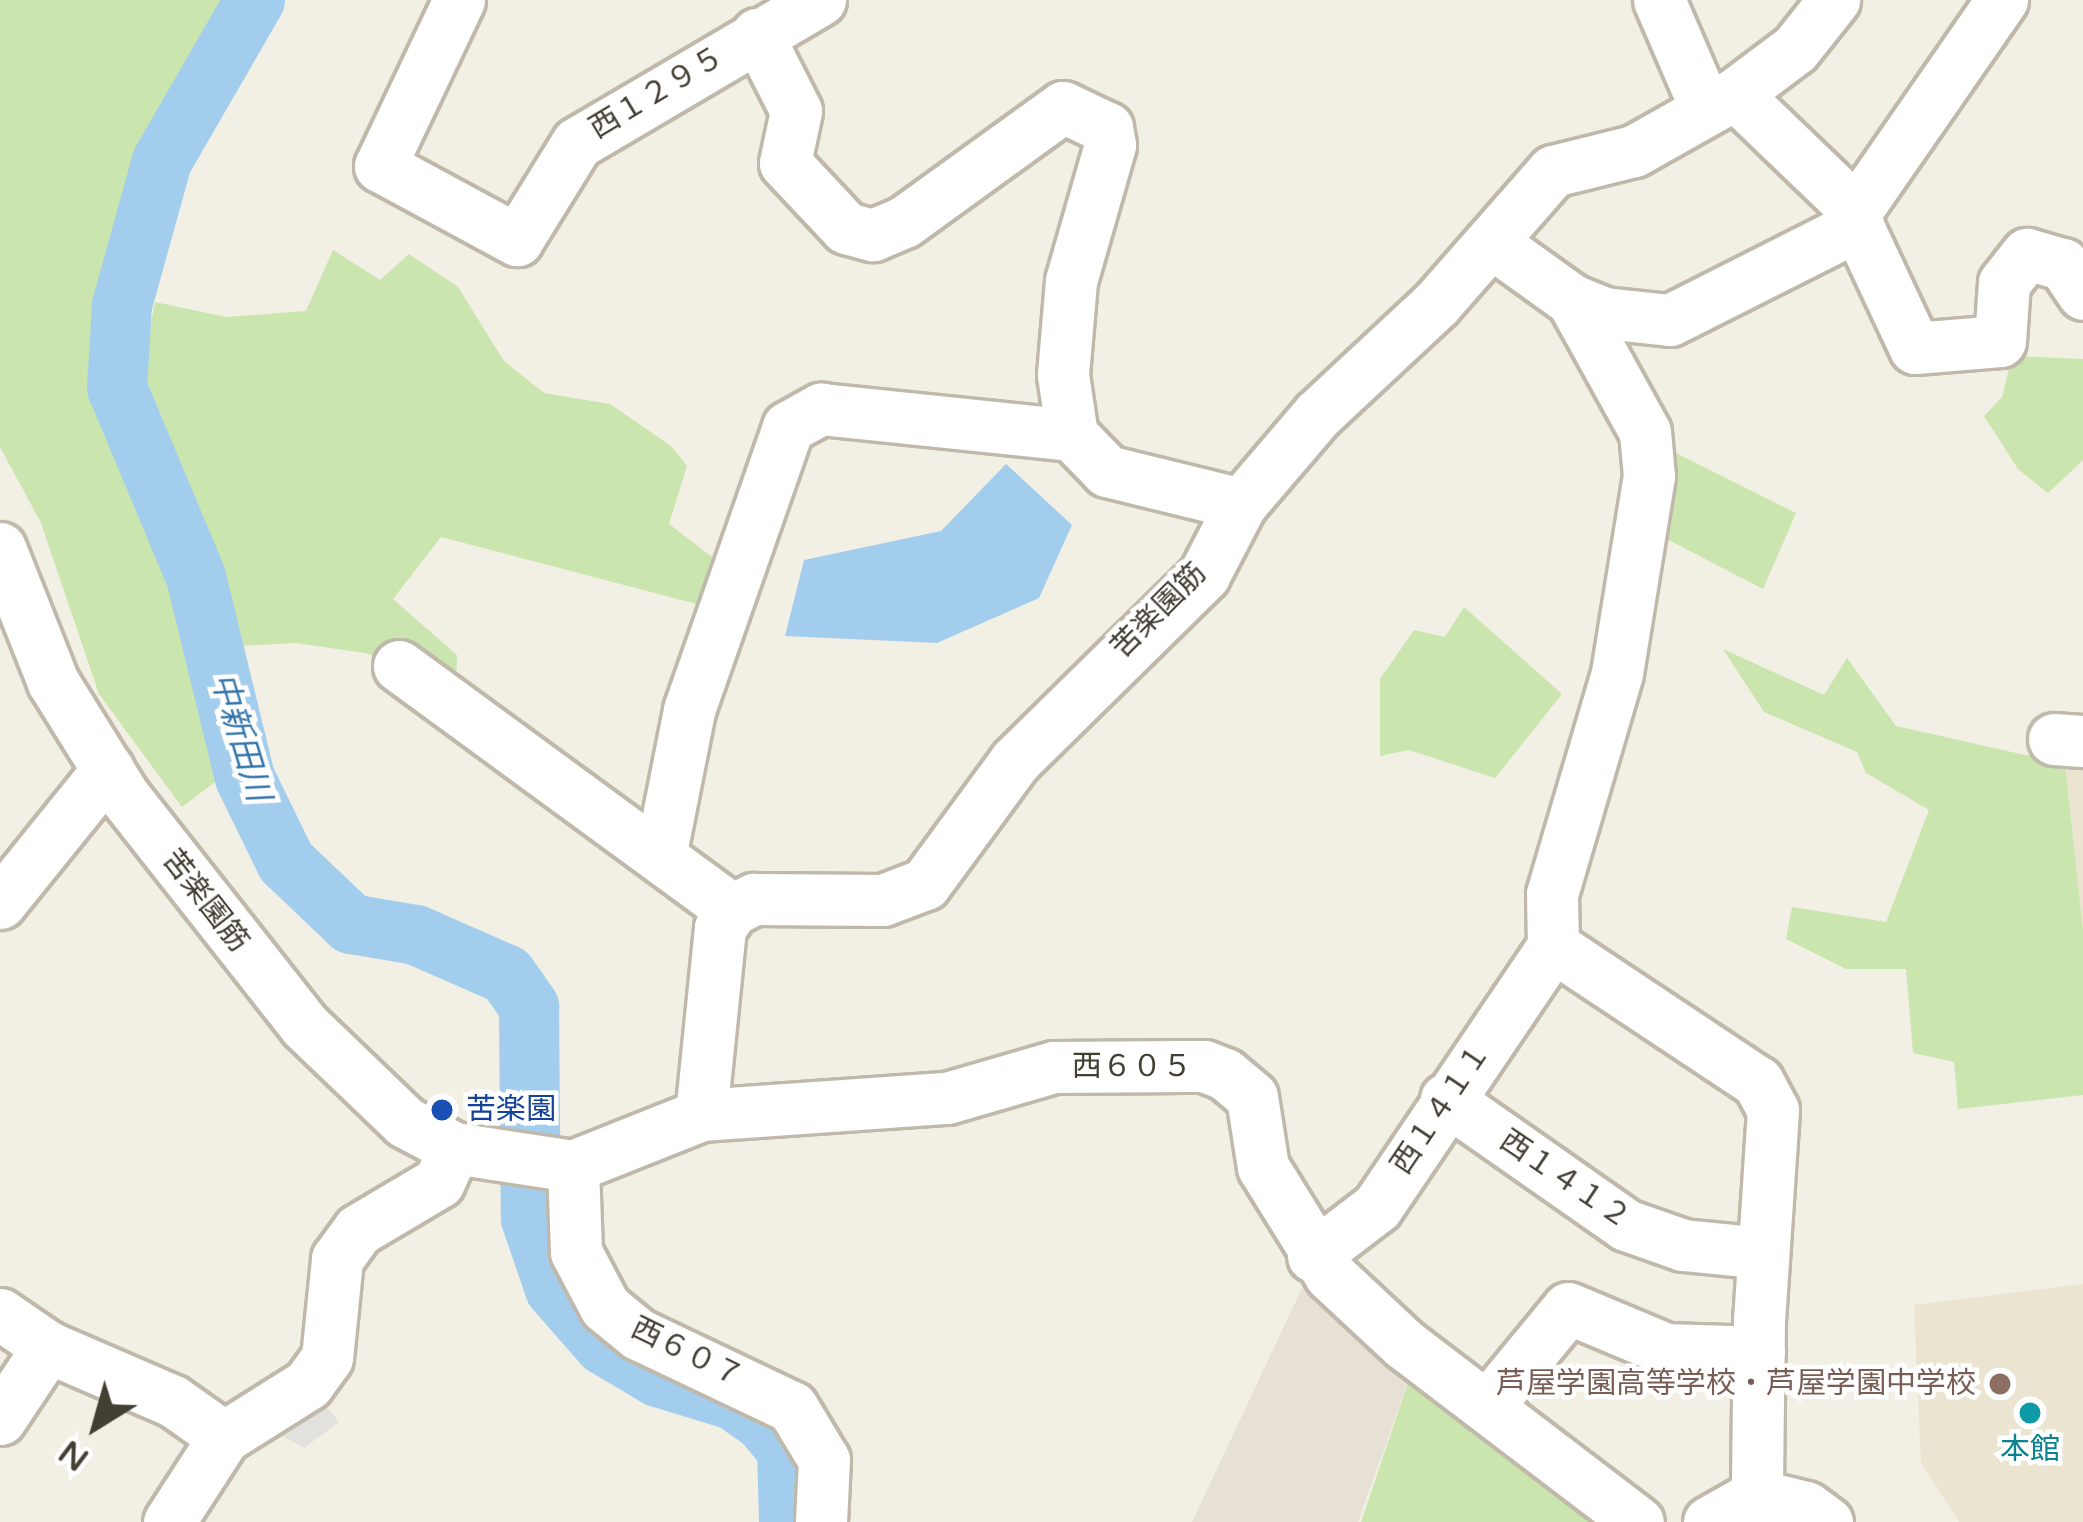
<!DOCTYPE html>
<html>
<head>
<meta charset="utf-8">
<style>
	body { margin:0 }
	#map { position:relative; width:2083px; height:1522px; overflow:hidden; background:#f2efe5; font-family:"Varela Round","Noto Sans JP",sans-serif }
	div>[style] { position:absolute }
	.residential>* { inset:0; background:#e6e1d4 }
	.education>* { inset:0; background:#ebe4d0 }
	.green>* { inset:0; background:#cbe5af }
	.parking>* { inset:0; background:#e3e1de }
	.water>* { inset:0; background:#a3cded }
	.river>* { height:60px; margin:-30px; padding:0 30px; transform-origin:30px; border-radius:30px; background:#a3cded }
	.roads { filter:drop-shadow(3px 0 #c0b9ab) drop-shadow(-3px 0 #c0b9ab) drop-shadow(0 3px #c0b9ab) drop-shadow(0 -3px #c0b9ab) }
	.minor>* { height:51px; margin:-25.5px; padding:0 25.5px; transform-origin:25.5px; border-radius:25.5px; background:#fff }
	.dots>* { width:33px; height:33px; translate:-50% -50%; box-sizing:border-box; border:6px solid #fff; border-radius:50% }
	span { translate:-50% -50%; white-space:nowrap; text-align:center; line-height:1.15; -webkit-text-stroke:9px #fff; paint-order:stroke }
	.street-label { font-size:30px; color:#443f35 }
	.transit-label { font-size:30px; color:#164399 }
	.left { translate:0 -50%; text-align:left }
	.education-label { font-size:30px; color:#785e54 }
	.right { translate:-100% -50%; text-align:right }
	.culture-label { font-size:30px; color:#0d838f }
	.water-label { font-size:33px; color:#3375ac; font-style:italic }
	.north { position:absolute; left:36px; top:1366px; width:120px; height:120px; -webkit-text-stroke:9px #fff; paint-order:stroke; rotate:217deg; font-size:33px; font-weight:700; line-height:48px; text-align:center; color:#443f35 }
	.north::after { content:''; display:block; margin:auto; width:42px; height:54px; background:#443f35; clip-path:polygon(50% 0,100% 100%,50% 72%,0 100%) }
</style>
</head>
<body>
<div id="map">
	<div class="residential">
		<div style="clip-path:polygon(1310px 1271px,1413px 1368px,1358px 1522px,1192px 1522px)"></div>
	</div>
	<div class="education">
		<div style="clip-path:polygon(2065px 764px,2083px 765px,2083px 930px)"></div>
		<div style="clip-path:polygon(2083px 1284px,2083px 1522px,1959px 1522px,1921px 1463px,1914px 1305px)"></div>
	</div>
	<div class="green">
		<div style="clip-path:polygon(0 0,282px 0,244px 80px,137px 171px,111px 352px,143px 364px,155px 302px,226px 317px,306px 311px,333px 250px,380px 280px,409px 254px,458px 287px,504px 361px,544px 393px,610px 404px,671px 446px,687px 466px,669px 524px,716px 560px,704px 606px,441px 537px,393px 599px,457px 655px,456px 685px,365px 653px,296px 643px,219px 647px,223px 776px,182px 807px,99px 694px,41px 523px,0 447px)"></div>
		<div style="clip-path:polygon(2012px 356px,2083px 359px,2083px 460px,2048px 493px,2018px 469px,1984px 416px,2002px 397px)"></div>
		<div style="clip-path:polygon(1668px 449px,1796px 513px,1763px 589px,1657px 534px)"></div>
		<div style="clip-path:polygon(1464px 607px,1562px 694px,1495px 778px,1409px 750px,1380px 756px,1380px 679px,1414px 630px,1445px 637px)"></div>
		<div style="clip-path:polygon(1723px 649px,1824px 695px,1847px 658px,1896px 726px,2065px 764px,2083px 930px,2083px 1095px,1958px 1109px,1954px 1062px,1913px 1053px,1906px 969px,1846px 969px,1786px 939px,1792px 907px,1886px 922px,1929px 810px,1866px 773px,1857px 752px,1764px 712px)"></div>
		<div style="clip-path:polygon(1413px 1368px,1596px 1522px,1361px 1522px)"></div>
	</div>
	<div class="parking">
		<div style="clip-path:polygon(318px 1396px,339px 1422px,304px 1448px,274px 1431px)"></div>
	</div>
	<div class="water">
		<div style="clip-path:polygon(1006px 464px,1072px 525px,1039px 598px,937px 643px,785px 636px,804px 560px,941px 531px)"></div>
	</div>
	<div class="river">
		<div style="left:255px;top:0;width:186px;rotate:120deg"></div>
		<div style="left:162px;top:161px;width:149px;rotate:105.5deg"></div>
		<div style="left:122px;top:305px;width:83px;rotate:93.4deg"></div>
		<div style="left:117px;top:388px;width:205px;rotate:67.3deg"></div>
		<div style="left:196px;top:577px;width:207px;rotate:76.3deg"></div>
		<div style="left:245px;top:778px;width:93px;rotate:64deg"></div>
		<div style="left:286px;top:862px;width:90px;rotate:43.6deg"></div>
		<div style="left:351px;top:924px;width:66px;rotate:9.6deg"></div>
		<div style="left:416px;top:935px;width:99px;rotate:23.7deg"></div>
		<div style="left:507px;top:975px;width:39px;rotate:55deg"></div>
		<div style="left:529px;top:1007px;width:212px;rotate:89.5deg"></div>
		<div style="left:531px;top:1219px;width:74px;rotate:71.1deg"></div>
		<div style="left:555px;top:1289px;width:74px;rotate:48.8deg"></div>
		<div style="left:604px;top:1345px;width:63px;rotate:30.7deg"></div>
		<div style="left:658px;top:1377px;width:78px;rotate:17deg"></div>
		<div style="left:733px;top:1400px;width:38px;rotate:35deg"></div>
		<div style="left:764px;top:1422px;width:35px;rotate:50deg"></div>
		<div style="left:787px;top:1449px;width:73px;rotate:88.4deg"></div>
	</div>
	<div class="roads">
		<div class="minor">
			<div style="left:459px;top:0;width:184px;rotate:115.4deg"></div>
			<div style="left:380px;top:166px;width:156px;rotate:28.4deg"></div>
			<div style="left:517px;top:240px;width:114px;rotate:-58.3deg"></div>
			<div style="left:577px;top:143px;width:282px;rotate:-30.5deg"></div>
			<div style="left:1659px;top:0;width:119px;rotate:66.7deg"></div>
			<div style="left:757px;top:34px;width:86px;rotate:63.1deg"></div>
			<div style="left:796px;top:111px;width:53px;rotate:101.9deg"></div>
			<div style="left:785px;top:163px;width:89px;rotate:46.8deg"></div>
			<div style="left:846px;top:228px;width:28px;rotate:15deg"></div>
			<div style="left:873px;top:235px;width:34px;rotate:-23deg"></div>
			<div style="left:904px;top:222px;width:196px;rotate:-35.9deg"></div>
			<div style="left:1063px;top:107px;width:49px;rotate:25.5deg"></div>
			<div style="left:1107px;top:128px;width:17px;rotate:80deg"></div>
			<div style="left:1110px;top:145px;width:141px;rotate:106deg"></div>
			<div style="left:1071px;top:281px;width:94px;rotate:94.9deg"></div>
			<div style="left:1063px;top:375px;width:61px;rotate:81.5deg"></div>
			<div style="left:1072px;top:435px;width:50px;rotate:45.8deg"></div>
			<div style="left:1107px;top:471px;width:138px;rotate:13.8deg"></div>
			<div style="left:1735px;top:94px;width:154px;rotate:43.9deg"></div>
			<div style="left:1846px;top:201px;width:162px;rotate:64.9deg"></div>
			<div style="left:1915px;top:348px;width:85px;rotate:-4.7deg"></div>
			<div style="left:2000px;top:341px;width:58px;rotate:-86.1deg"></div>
			<div style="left:2004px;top:283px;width:37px;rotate:-52deg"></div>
			<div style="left:2027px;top:254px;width:37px;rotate:16deg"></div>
			<div style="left:2063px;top:264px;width:36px;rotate:56deg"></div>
			<div style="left:1853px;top:215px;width:262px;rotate:-55.3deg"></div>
			<div style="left:1491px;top:242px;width:100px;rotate:35.6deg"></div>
			<div style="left:1572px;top:300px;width:35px;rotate:22deg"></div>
			<div style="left:1604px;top:313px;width:66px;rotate:6.1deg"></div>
			<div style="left:1670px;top:320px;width:211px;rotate:-26.8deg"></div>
			<div style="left:0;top:548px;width:144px;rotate:68.4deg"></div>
			<div style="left:53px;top:682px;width:134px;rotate:58.1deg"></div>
			<div style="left:124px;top:796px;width:291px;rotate:51.8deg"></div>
			<div style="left:304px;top:1025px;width:140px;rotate:43.8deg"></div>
			<div style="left:405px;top:1122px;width:55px;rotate:28deg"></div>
			<div style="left:454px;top:1148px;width:120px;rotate:8.6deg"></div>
			<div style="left:573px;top:1166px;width:138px;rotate:-21.7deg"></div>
			<div style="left:701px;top:1115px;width:188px;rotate:-84.2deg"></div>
			<div style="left:720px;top:928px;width:22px;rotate:-56deg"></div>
			<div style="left:732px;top:910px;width:25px;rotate:-27deg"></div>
			<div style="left:754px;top:899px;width:129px;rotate:0.4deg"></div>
			<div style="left:883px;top:900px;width:45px;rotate:-20.9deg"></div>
			<div style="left:925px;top:884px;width:152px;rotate:-53.8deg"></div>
			<div style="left:1015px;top:761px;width:265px;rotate:-44.5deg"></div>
			<div style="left:1204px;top:575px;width:80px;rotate:-62.5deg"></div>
			<div style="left:1241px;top:504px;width:118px;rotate:-49.5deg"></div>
			<div style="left:1318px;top:414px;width:161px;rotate:-43deg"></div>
			<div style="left:1436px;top:304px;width:177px;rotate:-48.7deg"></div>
			<div style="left:1553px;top:171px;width:83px;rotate:-13.9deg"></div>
			<div style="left:1634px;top:151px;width:116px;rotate:-29.4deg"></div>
			<div style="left:1735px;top:94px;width:75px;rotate:-36.9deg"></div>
			<div style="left:1795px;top:49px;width:63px;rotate:-51.5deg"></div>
			<div style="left:399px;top:666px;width:413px;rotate:36.2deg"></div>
			<div style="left:2054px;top:739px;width:29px;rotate:4deg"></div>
			<div style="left:661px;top:852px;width:145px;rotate:-78.8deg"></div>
			<div style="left:689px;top:710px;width:300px;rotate:-70.7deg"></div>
			<div style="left:788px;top:427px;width:38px;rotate:-29deg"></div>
			<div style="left:821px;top:409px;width:252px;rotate:5.9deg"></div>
			<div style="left:0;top:903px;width:172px;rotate:-51.1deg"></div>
			<div style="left:1553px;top:946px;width:52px;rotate:-91.1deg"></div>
			<div style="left:1552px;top:894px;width:230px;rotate:-73.6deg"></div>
			<div style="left:1617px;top:673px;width:200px;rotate:-80.8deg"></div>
			<div style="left:1649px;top:476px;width:44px;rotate:-95.2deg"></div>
			<div style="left:1645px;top:432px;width:151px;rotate:-118.9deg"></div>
			<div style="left:1553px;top:946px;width:246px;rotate:33.6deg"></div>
			<div style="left:1758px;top:1082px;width:32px;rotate:62deg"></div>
			<div style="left:1773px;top:1110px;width:209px;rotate:93.8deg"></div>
			<div style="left:1759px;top:1319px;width:176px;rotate:90.7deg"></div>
			<div style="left:1446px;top:1099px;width:220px;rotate:35deg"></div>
			<div style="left:1626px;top:1225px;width:60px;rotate:19.3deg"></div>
			<div style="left:1683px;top:1245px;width:80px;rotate:5.7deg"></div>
			<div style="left:701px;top:1115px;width:247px;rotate:-4deg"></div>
			<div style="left:947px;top:1098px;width:111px;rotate:-16.2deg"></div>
			<div style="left:1054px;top:1067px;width:150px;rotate:-0.4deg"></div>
			<div style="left:1204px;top:1066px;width:22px;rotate:21deg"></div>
			<div style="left:1225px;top:1074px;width:35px;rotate:40deg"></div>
			<div style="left:1252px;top:1097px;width:71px;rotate:81.1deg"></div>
			<div style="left:1263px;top:1167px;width:127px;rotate:58.2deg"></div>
			<div style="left:1330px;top:1275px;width:101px;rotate:43deg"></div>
			<div style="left:1404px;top:1344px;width:294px;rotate:37.3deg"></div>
			<div style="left:573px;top:1166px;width:86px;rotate:88deg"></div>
			<div style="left:576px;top:1252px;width:62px;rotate:62.2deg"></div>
			<div style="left:605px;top:1307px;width:43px;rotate:39.3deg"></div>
			<div style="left:638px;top:1334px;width:170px;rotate:25.4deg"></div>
			<div style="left:792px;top:1407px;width:62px;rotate:58.9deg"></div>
			<div style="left:824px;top:1460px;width:62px;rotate:92.8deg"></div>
			<div style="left:1313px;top:1256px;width:81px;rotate:-37.4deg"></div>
			<div style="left:1377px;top:1207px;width:315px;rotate:-56deg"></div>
			<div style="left:0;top:1314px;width:58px;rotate:34.5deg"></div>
			<div style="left:48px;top:1347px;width:136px;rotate:23.4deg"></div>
			<div style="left:173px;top:1401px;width:62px;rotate:35.2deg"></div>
			<div style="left:1489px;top:1404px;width:124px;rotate:-50.5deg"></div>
			<div style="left:1568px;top:1308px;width:106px;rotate:22.7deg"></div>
			<div style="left:1666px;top:1349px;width:93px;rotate:1.8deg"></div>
			<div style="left:0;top:1419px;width:87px;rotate:-56.3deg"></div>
			<div style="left:169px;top:1522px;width:101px;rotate:-57.1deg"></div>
			<div style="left:224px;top:1437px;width:99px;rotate:-32.2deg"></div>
			<div style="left:308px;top:1384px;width:32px;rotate:-54deg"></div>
			<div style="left:327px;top:1358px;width:100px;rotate:-84.2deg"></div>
			<div style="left:337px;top:1259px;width:36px;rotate:-54deg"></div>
			<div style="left:358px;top:1230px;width:94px;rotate:-30.7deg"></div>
			<div style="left:439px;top:1182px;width:37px;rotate:-66deg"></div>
			<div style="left:1709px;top:1522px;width:55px;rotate:-29.4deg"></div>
			<div style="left:1757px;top:1495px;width:50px;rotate:13.8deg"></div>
			<div style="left:1806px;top:1507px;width:26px;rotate:36deg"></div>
		</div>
	</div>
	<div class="dots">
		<div style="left:442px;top:1110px;background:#1a4fb4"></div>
		<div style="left:2000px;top:1384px;background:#8d6e63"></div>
		<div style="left:2030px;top:1413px;background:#0f9aa8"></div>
	</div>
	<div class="street-label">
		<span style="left:657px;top:93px;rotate:-31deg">西１２９５</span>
		<span style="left:1159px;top:611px;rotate:-45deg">苦楽園筋</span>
		<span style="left:205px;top:901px;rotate:52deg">苦楽園筋</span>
		<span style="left:1132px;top:1067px">西６０５</span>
		<span style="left:1441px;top:1109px;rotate:-56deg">西１４１１</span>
		<span style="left:1565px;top:1180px;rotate:34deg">西１４１２</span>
		<span style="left:687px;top:1353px;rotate:26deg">西６０７</span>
	</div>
	<div class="transit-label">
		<span class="left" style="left:466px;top:1110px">苦楽園</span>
	</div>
	<div class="education-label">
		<span class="right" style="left:1976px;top:1384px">芦屋学園高等学校・芦屋学園中学校</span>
	</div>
	<div class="culture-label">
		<span style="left:2030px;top:1450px">本館</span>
	</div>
	<div class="water-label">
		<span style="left:240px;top:737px;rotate:73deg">中新田川</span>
	</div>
	<div class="north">N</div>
</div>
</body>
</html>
